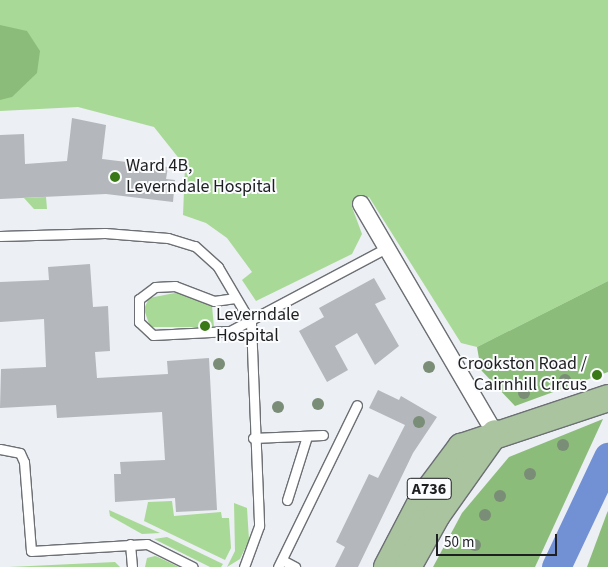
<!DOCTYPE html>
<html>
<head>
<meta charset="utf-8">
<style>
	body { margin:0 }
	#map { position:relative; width:608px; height:567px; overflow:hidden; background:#eceff4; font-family:"Source Sans 3",sans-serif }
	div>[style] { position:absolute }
	.green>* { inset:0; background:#a9d996 }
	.forest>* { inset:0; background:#8bbc79 }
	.river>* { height:29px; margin:-14.5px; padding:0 14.5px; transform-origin:14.5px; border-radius:14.5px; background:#7291d4 }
	.building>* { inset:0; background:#b4b7bc }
	.roads { filter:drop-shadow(1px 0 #6c6f73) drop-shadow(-1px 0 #6c6f73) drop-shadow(0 1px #6c6f73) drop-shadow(0 -1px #6c6f73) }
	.service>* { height:9px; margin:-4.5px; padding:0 4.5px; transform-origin:4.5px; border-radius:4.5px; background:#fff }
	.minor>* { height:16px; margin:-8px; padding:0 8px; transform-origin:8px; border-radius:8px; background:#fff }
	.primary>* { height:26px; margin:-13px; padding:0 13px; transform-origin:13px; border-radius:13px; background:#a9c49f }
	.trees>* { width:12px; height:12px; margin:-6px; border-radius:50%; background:#7a8d76 }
	.dots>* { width:14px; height:14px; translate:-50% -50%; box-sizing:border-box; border:2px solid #fbfcfe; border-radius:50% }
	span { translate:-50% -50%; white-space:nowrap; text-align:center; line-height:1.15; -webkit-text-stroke:4px #fbfcfe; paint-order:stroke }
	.shield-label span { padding:1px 4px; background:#fbfcfe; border:1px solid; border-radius:4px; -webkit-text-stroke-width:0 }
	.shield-label { font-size:16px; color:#1e1f21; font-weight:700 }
	.poi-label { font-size:18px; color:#1e1f21 }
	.left { translate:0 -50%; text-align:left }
	.right { translate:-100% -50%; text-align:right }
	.scale { position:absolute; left:436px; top:534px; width:121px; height:22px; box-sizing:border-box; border:2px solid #1e1f21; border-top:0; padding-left:6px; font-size:15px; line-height:18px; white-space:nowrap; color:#1e1f21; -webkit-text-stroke:4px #fbfcfe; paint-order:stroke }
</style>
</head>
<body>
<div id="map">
	<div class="green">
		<div style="clip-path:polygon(0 0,608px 0,608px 281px,477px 347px,461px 343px,369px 197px,352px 207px,362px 234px,352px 254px,256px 301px,242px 280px,252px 272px,227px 238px,206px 223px,183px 215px,185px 166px,154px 127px,78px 107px,0 111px)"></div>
		<div style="clip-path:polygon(46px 197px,47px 209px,34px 209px,24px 198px)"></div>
		<div style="clip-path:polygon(180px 292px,212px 306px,214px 327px,150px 327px,144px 309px,149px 298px)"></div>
		<div style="clip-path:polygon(172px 501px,174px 516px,221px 512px,222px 518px,229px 518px,231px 548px,225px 560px,144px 521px,148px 502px)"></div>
		<div style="clip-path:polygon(234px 503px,247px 508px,249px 540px,240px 559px,227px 567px,235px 551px)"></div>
		<div style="clip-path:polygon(109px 510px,160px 533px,142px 534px,110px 516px)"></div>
		<div style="clip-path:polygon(167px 537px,223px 564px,221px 567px,210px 567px,154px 539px)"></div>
		<div style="clip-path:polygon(155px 556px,158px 557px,179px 567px,145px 567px,147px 558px)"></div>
		<div style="clip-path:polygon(115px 562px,120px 567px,9px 567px)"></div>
	</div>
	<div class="forest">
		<div style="clip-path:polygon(0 25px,27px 31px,40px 51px,37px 73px,12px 97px,0 100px)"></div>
		<div style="clip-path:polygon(608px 281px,608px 372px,515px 406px,481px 370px,477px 347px)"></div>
		<div style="clip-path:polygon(603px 419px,535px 567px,433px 567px,462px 513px,509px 457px)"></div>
		<div style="clip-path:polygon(608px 511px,608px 567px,587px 567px,607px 513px)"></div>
	</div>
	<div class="river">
		<div style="left:556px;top:567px;width:122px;rotate:-64.7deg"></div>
	</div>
	<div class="building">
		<div style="clip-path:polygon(72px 118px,106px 125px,102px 159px,168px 167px,166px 179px,175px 180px,173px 202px,106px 194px,0 199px,0 135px,24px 134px,25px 164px,67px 161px)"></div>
		<div style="clip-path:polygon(90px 264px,93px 307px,108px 306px,110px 351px,95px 352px,97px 378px,168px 374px,167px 361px,209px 358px,217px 510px,176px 512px,175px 498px,115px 502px,114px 474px,121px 474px,120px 462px,165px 460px,162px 412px,57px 418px,56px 405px,0 408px,1px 369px,46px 367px,44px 319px,0 322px,0 282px,49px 280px,48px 267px)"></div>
		<div style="clip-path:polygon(374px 278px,386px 299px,375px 304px,399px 346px,375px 365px,357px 333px,335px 346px,348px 370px,327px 382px,299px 331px,324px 317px,319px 308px)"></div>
		<div style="clip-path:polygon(378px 390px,399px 400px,401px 396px,437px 417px,413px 453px,358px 567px,335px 567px,345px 547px,336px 542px,369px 474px,378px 478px,405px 425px,369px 408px)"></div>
	</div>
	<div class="roads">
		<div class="service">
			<div style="left:0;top:236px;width:105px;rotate:-1.6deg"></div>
			<div style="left:105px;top:233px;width:63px;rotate:4.5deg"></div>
			<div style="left:168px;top:238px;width:28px;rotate:17deg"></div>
			<div style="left:195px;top:246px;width:31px;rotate:42deg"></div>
			<div style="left:218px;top:267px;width:65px;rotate:59.5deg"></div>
			<div style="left:251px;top:323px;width:203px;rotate:87.7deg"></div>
			<div style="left:259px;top:526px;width:44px;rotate:110.1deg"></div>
			<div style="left:235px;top:298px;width:21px;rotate:172deg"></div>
			<div style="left:214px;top:301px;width:42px;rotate:-159deg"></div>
			<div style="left:175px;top:286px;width:20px;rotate:177deg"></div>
			<div style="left:155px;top:287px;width:20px;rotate:143deg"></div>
			<div style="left:139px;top:299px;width:23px;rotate:90deg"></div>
			<div style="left:139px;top:322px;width:19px;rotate:43deg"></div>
			<div style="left:153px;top:335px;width:77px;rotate:-3deg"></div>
			<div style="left:230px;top:331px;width:177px;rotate:-28deg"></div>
			<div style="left:253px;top:438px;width:70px;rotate:-2.5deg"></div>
			<div style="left:0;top:449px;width:20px;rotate:11deg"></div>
			<div style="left:20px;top:453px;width:10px;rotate:66deg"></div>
			<div style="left:24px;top:462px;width:89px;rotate:85.5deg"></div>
			<div style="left:31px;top:551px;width:116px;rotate:-3.5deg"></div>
			<div style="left:147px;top:544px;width:51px;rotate:26.6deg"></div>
			<div style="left:287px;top:500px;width:67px;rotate:-72.6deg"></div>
			<div style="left:130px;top:544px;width:23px;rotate:85deg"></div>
			<div style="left:282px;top:560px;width:15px;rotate:28deg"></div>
			<div style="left:278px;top:567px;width:180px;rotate:-64deg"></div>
		</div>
		<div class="minor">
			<div style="left:361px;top:204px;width:265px;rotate:59.7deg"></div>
		</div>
		<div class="primary">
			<div style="left:387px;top:567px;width:78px;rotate:-62.4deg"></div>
			<div style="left:423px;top:498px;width:64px;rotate:-53.3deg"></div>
			<div style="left:461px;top:447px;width:155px;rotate:-18.4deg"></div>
			<div style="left:408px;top:567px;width:60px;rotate:-60.9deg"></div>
			<div style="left:437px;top:515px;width:100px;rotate:-54.7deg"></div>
		</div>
	</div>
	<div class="trees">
		<div style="left:219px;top:364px"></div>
		<div style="left:487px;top:364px"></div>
		<div style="left:429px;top:367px"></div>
		<div style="left:565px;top:380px"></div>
		<div style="left:524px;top:393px"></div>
		<div style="left:318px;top:404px"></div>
		<div style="left:278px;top:407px"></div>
		<div style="left:419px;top:422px"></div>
		<div style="left:563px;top:445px"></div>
		<div style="left:530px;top:474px"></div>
		<div style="left:500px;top:496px"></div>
		<div style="left:485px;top:515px"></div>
		<div style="left:475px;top:545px"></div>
	</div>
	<div class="dots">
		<div style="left:115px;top:177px;background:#397917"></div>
		<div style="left:205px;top:326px;background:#397917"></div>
		<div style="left:597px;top:375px;background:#397917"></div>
	</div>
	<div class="shield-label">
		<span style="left:429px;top:489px">A736</span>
	</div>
	<div class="poi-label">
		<span class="left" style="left:126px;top:177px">Ward 4B,<br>Leverndale Hospital</span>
		<span class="left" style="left:216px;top:326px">Leverndale<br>Hospital</span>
		<span class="right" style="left:587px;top:375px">Crookston Road /<br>Cairnhill Circus</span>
	</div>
	<div class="scale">50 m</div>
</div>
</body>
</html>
